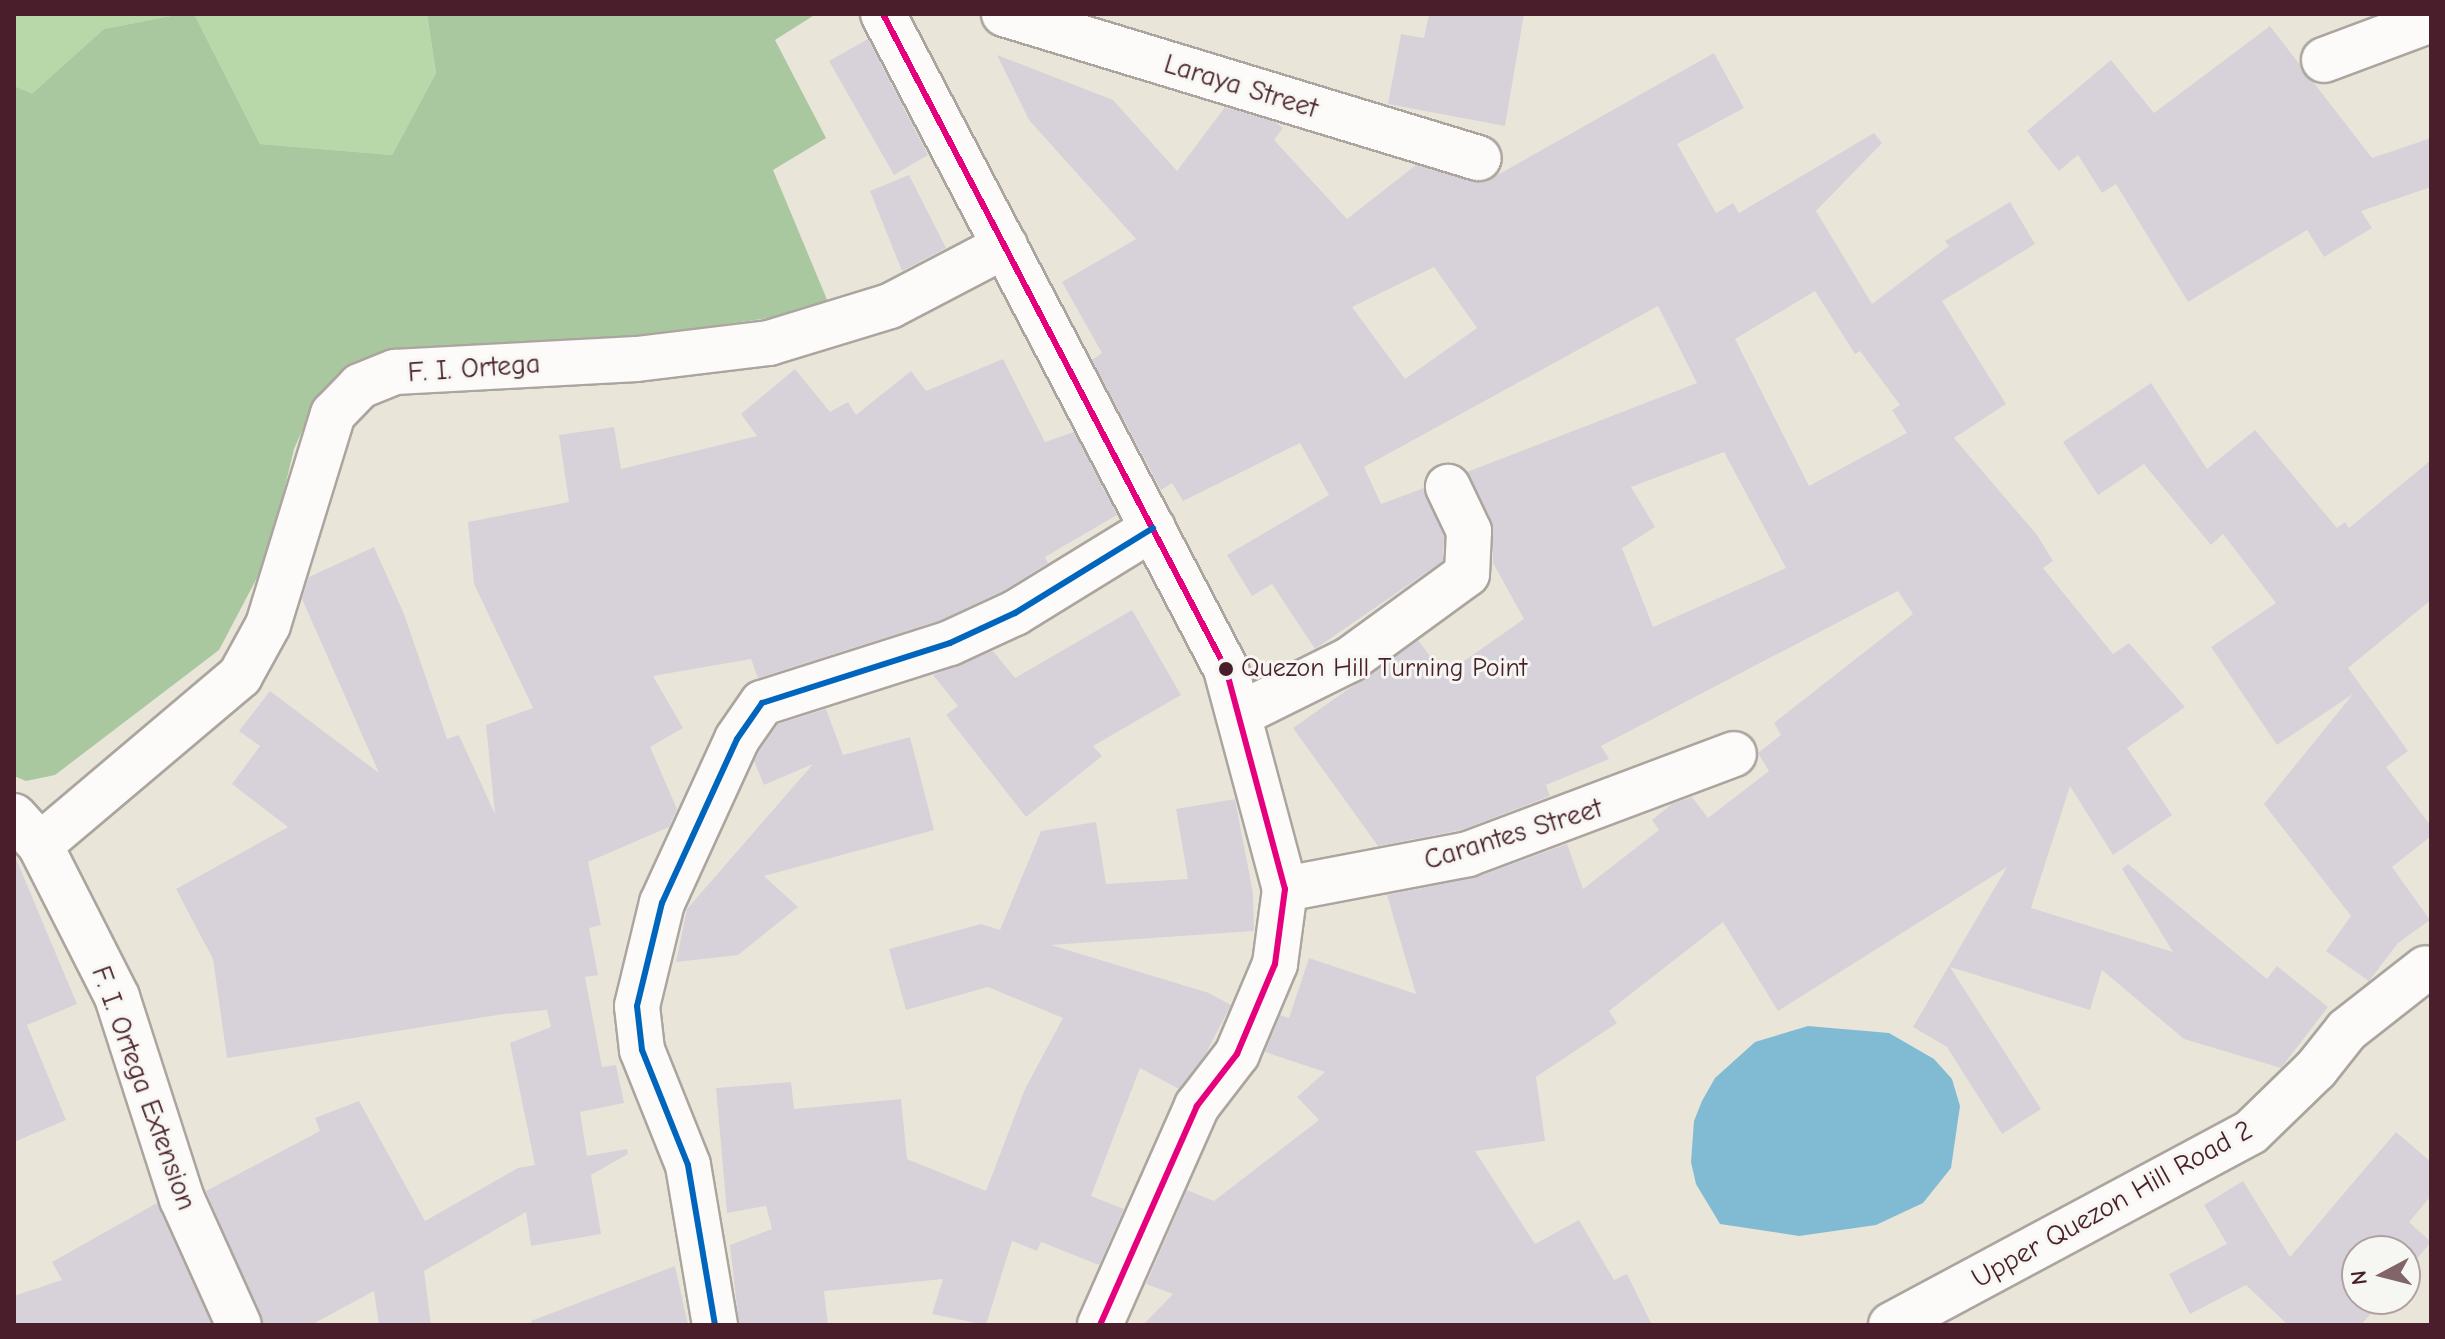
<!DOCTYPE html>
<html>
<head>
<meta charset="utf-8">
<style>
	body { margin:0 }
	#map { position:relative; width:2445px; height:1339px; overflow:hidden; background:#e9e6d9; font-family:"Comic Neue",sans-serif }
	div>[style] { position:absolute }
	.green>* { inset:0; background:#b8d8a9 }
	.forest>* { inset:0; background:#a9c89f }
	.water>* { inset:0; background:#81bbd3 }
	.building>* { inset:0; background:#d7d2da }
	.roads { filter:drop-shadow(2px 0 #aca59f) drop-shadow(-2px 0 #aca59f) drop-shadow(0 2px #aca59f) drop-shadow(0 -2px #aca59f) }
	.minor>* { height:44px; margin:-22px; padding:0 22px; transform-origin:22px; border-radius:22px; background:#fcfbf9 }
	.bus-1>* { height:6px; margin:-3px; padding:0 3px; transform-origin:3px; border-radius:3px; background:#e5007d }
	.bus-2>* { height:6px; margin:-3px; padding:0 3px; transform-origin:3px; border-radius:3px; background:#0065bd }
	.dots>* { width:22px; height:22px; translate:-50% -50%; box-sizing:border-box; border:4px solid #f6f6f2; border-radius:50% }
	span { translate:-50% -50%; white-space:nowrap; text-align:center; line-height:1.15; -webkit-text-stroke:6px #f6f6f2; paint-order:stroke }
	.bus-label { font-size:26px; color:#4a1f2b }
	.left { translate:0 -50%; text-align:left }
	.street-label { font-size:28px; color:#4a1f2b }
	.frame { position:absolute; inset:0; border:16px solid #4a1f2b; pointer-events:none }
	.north { position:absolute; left:2341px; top:1235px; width:80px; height:80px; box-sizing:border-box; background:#f6f6f2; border:2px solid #b1a0a2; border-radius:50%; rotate:263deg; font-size:22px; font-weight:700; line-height:32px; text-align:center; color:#4a1f2b }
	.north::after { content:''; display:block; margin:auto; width:28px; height:36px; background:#826568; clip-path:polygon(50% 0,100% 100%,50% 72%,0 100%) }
</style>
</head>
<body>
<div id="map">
	<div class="green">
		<div style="clip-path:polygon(14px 14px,181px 14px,104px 29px,32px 95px,14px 86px)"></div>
		<div style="clip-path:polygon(194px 14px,427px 14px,436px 73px,392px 155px,260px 144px)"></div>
	</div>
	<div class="forest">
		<div style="clip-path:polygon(181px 14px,194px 14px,260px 144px,392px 155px,436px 73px,427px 14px,816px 14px,775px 40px,826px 138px,773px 170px,828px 302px,770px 318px,626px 338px,376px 354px,341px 376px,311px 411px,294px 449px,268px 557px,219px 650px,55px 775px,26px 781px,14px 776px,14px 86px,32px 94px,104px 29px)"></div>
	</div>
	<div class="water">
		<div style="clip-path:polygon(1808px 1026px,1889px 1033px,1934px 1059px,1952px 1079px,1960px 1106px,1951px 1168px,1923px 1203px,1876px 1225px,1799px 1236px,1720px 1224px,1696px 1184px,1691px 1162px,1694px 1121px,1702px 1101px,1715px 1078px,1755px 1042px)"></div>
	</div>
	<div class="building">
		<div style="clip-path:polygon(1429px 14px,1524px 14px,1505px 126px,1388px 104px,1401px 34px,1424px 38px)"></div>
		<div style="clip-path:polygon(2270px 26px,2372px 158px,2431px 138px,2431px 187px,2361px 211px,2372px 228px,2324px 257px,2307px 230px,2188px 302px,2116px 184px,2102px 193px,2078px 155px,2059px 171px,2027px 131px,2111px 60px,2154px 113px)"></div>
		<div style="clip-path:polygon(868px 39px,928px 155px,894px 175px,829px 61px)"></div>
		<div style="clip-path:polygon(evenodd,1714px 53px,1744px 108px,1677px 144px,1716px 213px,1733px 203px,1739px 213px,1874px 133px,1882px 143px,1816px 211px,1872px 304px,1949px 246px,1945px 241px,2010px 202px,2035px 244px,1942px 301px,2006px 404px,1954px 438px,2037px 535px,2053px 561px,2043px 568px,2113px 654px,2129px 643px,2185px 707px,2127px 748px,2172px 815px,2113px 855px,2070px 786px,2031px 908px,2173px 952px,2122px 869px,2128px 864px,2267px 979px,2277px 966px,2328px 1007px,2281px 1068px,2184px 1039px,2102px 970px,2090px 1010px,1950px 967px,2041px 1109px,2002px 1134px,1947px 1047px,1913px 1027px,2007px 867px,1778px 1011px,1723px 922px,1609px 1011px,1617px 1023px,1536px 1077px,1545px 1141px,1475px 1151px,1535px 1244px,1579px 1220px,1614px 1280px,1627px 1274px,1652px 1325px,1143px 1325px,1173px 1294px,1146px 1284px,1187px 1190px,1214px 1201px,1319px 1120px,1297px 1097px,1325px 1072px,1265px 1052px,1280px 1015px,1289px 1018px,1309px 958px,1416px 994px,1387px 895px,1477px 877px,1567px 844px,1583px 889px,1659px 830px,1652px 820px,1672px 804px,1692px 797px,1708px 818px,1769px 771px,1758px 753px,1781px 735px,1774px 723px,1913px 614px,1898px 591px,1601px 746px,1609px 759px,1546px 785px,1550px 796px,1461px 830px,1378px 846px,1293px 728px,1418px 640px,1444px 675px,1524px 619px,1493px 563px,1492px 521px,1467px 472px,1697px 383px,1658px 306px,1364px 467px,1381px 504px,1424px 488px,1444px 536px,1443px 561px,1315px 649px,1272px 584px,1252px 596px,1227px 555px,1329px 495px,1300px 443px,1183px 501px,1172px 483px,1161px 490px,1092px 360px,1102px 353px,1062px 282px,1136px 239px,1029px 120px,997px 55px,1113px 100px,1177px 171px,1225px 107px,1275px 122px,1283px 128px,1274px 140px,1347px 219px,1416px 165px,1485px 182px,1714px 53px,1434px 267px,1477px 328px,1405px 379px,1352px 307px,1434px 267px,1714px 53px,1815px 291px,1855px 354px,1860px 351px,1900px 405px,1892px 410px,1907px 433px,1809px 486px,1735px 339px,1815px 291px,1714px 53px,1724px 452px,1786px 568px,1653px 627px,1622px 548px,1655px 527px,1631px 487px,1724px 452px)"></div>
		<div style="clip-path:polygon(909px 175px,946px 248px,902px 271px,870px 191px)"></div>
		<div style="clip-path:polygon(1003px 359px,1045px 442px,1074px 432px,1117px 515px,1045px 557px,1048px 563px,1003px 591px,941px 620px,758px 678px,751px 659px,653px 676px,683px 728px,650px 747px,677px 809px,669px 827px,588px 862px,601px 925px,589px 928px,598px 975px,585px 977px,602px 1067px,616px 1065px,624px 1103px,580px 1112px,587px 1156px,627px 1149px,628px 1154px,591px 1175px,601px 1234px,531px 1246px,526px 1212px,424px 1271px,431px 1325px,379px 1325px,374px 1291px,311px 1325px,264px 1325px,206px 1191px,320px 1131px,315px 1118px,359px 1101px,425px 1221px,518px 1168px,535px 1165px,510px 1043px,551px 1027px,547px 1010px,504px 1014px,227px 1058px,213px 959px,176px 889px,288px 827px,232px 784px,260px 746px,239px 731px,270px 691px,379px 773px,302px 599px,309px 577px,374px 547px,404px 614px,447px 739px,459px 735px,495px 814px,486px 725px,533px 708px,474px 584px,468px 522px,569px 502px,559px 435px,614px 427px,621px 469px,757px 436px,741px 414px,795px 369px,830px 412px,848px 402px,856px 415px,911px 371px,926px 391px)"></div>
		<div style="clip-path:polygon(2151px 383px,2207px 469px,2255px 430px,2337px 528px,2345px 522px,2349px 528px,2431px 460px,2431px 600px,2348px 668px,2408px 751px,2386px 767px,2431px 826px,2431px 836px,2392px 867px,2430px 920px,2398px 943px,2369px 981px,2326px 951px,2351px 916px,2264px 804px,2353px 694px,2277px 745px,2211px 647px,2276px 603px,2223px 534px,2211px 545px,2144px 464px,2098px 495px,2063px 442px)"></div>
		<div style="clip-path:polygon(1132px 610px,1181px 695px,1093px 746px,1102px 756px,1026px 817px,946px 715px,958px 706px,933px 675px,993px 651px,1015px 678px)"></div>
		<div style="clip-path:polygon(826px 709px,843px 755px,910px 737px,934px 830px,764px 876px,798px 907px,738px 955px,676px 962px,687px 909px,813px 764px,764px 785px,754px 761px,759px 751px,778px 724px)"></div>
		<div style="clip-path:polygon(1235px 799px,1253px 893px,1254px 931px,1051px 945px,1209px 993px,1231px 1005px,1205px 1055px,1179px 1089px,1140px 1068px,1091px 1196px,1124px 1209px,1099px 1265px,1041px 1242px,1037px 1251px,1012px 1241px,986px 1325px,932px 1314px,943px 1279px,824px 1291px,828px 1325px,739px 1325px,730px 1245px,772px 1229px,766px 1206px,727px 1213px,716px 1088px,791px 1082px,794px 1109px,901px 1099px,907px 1159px,986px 1191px,1025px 1089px,1063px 1018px,988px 987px,906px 1010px,889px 949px,981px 924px,1000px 930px,1041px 831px,1096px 822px,1106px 884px,1188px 879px,1176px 809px)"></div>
		<div style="clip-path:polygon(14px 854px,77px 1004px,27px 1025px,66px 1120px,14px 1142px)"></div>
		<div style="clip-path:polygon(2396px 1132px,2431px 1162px,2431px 1196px,2409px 1222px,2431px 1242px,2405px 1273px,2405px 1251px,2357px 1251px,2357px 1299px,2383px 1299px,2361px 1325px,2288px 1325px,2246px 1285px,2190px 1314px,2169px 1274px,2227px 1244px,2204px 1205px,2243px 1181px,2290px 1257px)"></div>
		<div style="clip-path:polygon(157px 1203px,212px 1325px,14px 1325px,14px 1296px,62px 1280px,52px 1262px)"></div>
		<div style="clip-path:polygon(675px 1266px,688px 1325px,532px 1325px,531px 1321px)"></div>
	</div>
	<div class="roads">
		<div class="minor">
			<div style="left:883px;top:14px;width:739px;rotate:62.36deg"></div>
			<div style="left:1226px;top:669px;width:228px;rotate:75deg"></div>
			<div style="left:1285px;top:889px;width:76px;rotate:97.6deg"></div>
			<div style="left:1275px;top:964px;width:98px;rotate:112.9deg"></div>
			<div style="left:1237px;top:1054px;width:66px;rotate:127.6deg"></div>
			<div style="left:1197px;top:1106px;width:240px;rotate:113.9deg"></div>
			<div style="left:1004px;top:14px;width:496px;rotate:16.9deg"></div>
			<div style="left:2324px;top:60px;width:114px;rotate:-20.5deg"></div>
			<div style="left:1240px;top:714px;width:122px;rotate:-26.4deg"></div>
			<div style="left:1349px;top:660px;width:146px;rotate:-36.1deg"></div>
			<div style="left:1467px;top:574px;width:43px;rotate:-87.3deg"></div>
			<div style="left:1469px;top:531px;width:49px;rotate:-115.5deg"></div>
			<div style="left:14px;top:816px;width:39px;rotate:48deg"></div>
			<div style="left:40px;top:845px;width:170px;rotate:63.1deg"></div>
			<div style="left:117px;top:997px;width:212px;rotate:72.2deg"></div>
			<div style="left:182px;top:1199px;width:138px;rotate:65.7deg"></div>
			<div style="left:40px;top:845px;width:262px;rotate:-40.2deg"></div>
			<div style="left:240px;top:676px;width:58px;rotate:-61.2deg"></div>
			<div style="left:268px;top:625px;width:221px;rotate:-72.9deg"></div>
			<div style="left:333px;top:414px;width:39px;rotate:-46deg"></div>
			<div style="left:360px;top:386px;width:38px;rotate:-22deg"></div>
			<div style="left:395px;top:372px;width:242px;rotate:-3.1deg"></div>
			<div style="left:637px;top:359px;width:133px;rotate:-6.9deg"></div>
			<div style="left:769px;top:343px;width:127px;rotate:-17deg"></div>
			<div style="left:890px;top:306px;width:130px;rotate:-27.6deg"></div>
			<div style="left:1285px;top:889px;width:186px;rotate:-10.8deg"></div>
			<div style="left:1468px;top:854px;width:284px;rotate:-20.6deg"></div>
			<div style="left:715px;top:1325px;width:162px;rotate:-99.6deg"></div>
			<div style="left:688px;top:1165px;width:124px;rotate:-111.8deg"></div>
			<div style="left:642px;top:1050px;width:44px;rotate:-96.5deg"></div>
			<div style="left:637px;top:1006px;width:106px;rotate:-76.4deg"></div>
			<div style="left:662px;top:903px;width:180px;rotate:-65.4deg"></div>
			<div style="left:737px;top:739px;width:44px;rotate:-55.2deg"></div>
			<div style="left:762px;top:703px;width:197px;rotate:-17.7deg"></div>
			<div style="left:950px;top:643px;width:72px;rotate:-24.8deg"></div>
			<div style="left:1015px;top:613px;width:162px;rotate:-31.6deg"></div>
			<div style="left:1891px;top:1325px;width:408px;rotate:-28.2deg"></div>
			<div style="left:2251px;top:1132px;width:91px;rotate:-44.1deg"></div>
			<div style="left:2316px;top:1069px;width:50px;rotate:-51.5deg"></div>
			<div style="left:2347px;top:1030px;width:100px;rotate:-38.1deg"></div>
		</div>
	</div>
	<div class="bus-1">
		<div style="left:883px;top:14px;width:739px;rotate:62.36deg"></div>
		<div style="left:1226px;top:669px;width:228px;rotate:75deg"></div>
		<div style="left:1285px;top:889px;width:76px;rotate:97.6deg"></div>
		<div style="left:1275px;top:964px;width:98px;rotate:112.9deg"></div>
		<div style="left:1237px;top:1054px;width:66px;rotate:127.6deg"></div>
		<div style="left:1197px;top:1106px;width:240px;rotate:113.9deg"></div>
	</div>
	<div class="bus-2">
		<div style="left:715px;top:1325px;width:162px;rotate:-99.6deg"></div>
		<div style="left:688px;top:1165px;width:124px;rotate:-111.8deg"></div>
		<div style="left:642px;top:1050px;width:44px;rotate:-96.5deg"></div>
		<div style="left:637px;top:1006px;width:106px;rotate:-76.4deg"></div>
		<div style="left:662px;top:903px;width:180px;rotate:-65.4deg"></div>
		<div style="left:737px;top:739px;width:44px;rotate:-55.2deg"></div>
		<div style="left:762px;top:703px;width:197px;rotate:-17.7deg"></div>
		<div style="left:950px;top:643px;width:72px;rotate:-24.8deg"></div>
		<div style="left:1015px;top:613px;width:162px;rotate:-31.6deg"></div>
	</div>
	<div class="dots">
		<div style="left:1226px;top:669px;background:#4a1f2b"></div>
	</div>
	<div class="bus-label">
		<span class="left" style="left:1241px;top:669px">Quezon Hill Turning Point</span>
	</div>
	<div class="street-label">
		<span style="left:1241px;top:86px;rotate:17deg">Laraya Street</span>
		<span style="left:474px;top:368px;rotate:-4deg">F. I. Ortega</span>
		<span style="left:1513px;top:834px;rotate:-17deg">Carantes Street</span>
		<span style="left:144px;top:1088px;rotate:70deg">F. I. Ortega Extension</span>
		<span style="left:2112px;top:1204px;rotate:-29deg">Upper Quezon Hill Road 2</span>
	</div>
	<div class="frame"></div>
	<div class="north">N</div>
</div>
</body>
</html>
